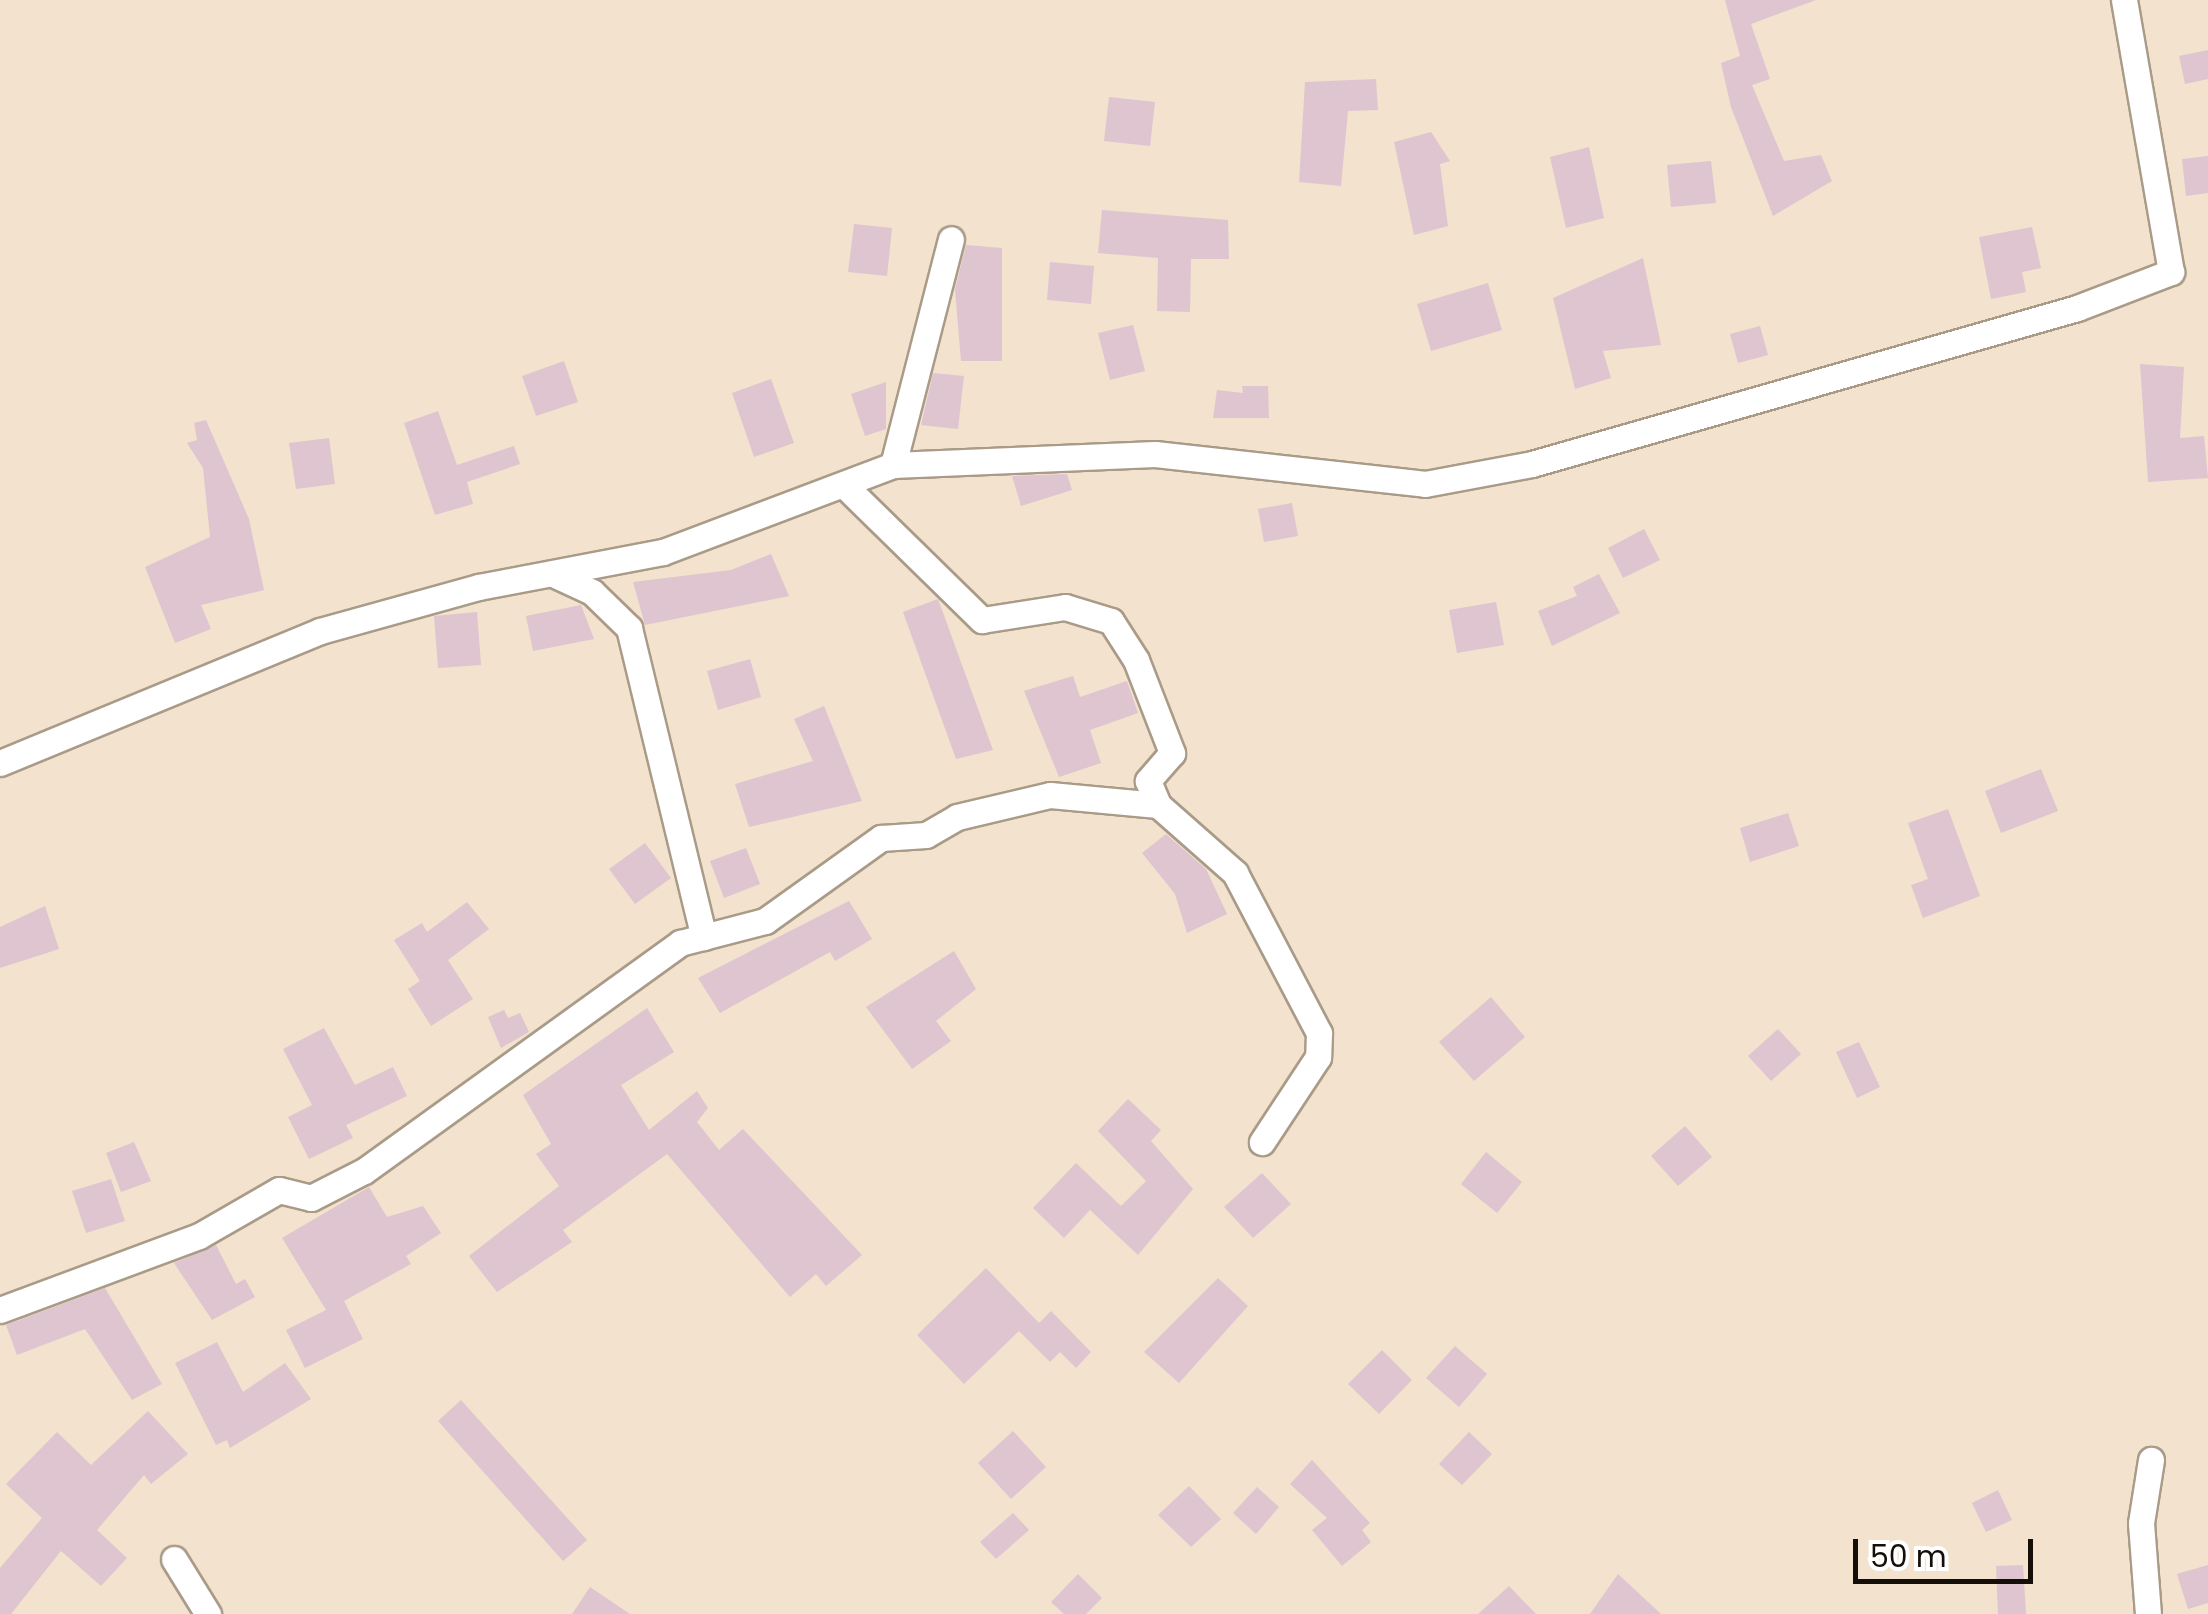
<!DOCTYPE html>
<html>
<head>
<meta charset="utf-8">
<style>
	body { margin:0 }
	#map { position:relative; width:2208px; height:1614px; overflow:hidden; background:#f2e2ce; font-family:Poppins,sans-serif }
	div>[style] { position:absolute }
	.building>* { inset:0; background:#dec5d0 }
	.roads { filter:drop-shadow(2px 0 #a99b88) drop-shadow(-2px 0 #a99b88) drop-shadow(0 2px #a99b88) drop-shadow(0 -2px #a99b88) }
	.minor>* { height:25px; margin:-12.5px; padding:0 12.5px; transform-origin:12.5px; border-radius:12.5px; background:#fff }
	span { translate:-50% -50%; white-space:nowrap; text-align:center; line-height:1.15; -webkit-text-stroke:10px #fff; paint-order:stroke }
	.scale { position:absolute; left:1853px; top:1539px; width:180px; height:45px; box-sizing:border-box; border:5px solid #140f08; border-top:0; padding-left:12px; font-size:30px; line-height:35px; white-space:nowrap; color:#140f08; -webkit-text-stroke:8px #fff; paint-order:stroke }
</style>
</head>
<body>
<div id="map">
	<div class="building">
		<div style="clip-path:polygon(1725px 0,1816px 0,1751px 24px,1770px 79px,1752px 85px,1784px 161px,1821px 155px,1832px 181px,1773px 216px,1731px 107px,1721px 63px,1740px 56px)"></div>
		<div style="clip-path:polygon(2208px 50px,2208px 79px,2185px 84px,2179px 56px)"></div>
		<div style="clip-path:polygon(1376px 79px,1378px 110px,1348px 111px,1341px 186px,1299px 182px,1305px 82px)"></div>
		<div style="clip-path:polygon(1109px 97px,1155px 102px,1150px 146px,1104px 141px)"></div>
		<div style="clip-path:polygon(1431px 132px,1450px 161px,1440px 164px,1448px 226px,1414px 235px,1394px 142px)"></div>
		<div style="clip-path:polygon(1589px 147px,1604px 218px,1566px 228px,1550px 157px)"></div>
		<div style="clip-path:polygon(2208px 156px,2208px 193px,2186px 196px,2182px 159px)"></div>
		<div style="clip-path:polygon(1711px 161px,1716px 203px,1671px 207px,1667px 165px)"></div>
		<div style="clip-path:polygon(1102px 210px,1228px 220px,1229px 259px,1191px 259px,1190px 312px,1157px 311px,1158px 258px,1098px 253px)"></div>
		<div style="clip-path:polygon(854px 224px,892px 228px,887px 276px,848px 272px)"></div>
		<div style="clip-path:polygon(2032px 227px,2041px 268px,2022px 272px,2026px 292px,1991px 299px,1979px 237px)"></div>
		<div style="clip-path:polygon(966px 245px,1002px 248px,1002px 361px,961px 361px,955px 289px)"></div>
		<div style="clip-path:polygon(1643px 258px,1661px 345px,1603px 351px,1611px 378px,1575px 389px,1553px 298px)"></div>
		<div style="clip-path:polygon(1050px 262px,1094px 266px,1091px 304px,1047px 300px)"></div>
		<div style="clip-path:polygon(1488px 283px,1502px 330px,1431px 351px,1417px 304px)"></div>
		<div style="clip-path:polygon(1133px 325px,1145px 371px,1110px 380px,1098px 333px)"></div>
		<div style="clip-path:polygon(1760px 326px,1768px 355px,1738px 363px,1730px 334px)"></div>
		<div style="clip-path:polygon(564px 361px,578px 402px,536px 416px,522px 376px)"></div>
		<div style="clip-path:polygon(2140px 364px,2184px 367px,2180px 438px,2204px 436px,2208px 478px,2148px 482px)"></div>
		<div style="clip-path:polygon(933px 373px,964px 376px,958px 429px,921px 425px)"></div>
		<div style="clip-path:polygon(771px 379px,794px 443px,754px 457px,732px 393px)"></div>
		<div style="clip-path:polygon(886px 382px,886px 429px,865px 436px,851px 394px)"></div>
		<div style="clip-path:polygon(1242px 386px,1268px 386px,1269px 418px,1213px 418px,1217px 390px,1243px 393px)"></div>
		<div style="clip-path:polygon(438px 411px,457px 465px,514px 446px,520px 464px,467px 482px,473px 504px,435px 515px,404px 423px)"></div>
		<div style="clip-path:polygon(206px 420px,249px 519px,264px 590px,201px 605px,211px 629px,175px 643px,145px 567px,210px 537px,203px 468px,187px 443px,197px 440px,194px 423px)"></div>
		<div style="clip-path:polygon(329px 438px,335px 484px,296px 489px,289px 443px)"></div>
		<div style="clip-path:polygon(1067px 474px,1072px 490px,1021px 506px,1012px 476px)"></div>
		<div style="clip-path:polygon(1292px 503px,1298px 536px,1264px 542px,1258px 509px)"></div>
		<div style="clip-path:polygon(1644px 529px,1660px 560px,1623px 578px,1608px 548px)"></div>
		<div style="clip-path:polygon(771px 554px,789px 596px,645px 625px,633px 582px,731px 570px)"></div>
		<div style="clip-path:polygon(1599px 574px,1620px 613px,1552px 646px,1538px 611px,1577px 596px,1573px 587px)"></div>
		<div style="clip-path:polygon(938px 599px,993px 750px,956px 759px,903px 612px)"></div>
		<div style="clip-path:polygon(1496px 602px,1504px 645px,1457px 653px,1449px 610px)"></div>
		<div style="clip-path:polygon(581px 605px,594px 639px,533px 651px,526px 616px)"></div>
		<div style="clip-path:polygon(477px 612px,481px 665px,438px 668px,434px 616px)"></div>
		<div style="clip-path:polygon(750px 659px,761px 697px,718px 710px,707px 671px)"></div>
		<div style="clip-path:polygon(1073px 676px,1080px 697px,1127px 681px,1138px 713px,1090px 730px,1101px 763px,1059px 777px,1024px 691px)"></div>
		<div style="clip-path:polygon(824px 706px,862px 801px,749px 827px,735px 784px,813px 761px,794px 719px)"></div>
		<div style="clip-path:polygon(2041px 769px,2058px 811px,2001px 833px,1985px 791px)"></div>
		<div style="clip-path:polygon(1948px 809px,1980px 896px,1923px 918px,1911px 885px,1928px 879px,1908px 823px)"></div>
		<div style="clip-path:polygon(1788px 813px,1799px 846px,1750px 862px,1740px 828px)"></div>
		<div style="clip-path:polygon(1166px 834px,1206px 869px,1227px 914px,1187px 933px,1175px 894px,1142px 853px)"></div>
		<div style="clip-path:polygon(645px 843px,671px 878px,635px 904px,609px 869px)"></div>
		<div style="clip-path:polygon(746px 848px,760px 884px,724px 898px,710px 861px)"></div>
		<div style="clip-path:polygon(849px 901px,872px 939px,835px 961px,830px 952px,720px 1013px,698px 978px)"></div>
		<div style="clip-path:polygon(467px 902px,489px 929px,448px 960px,473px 999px,431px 1026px,408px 989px,420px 981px,394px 940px,422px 923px,427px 932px)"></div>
		<div style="clip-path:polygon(45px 906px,59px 949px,0 968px,0 927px)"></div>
		<div style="clip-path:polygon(954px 951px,976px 989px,936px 1021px,951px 1041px,912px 1069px,866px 1007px)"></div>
		<div style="clip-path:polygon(1491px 997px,1525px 1037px,1474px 1081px,1439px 1042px)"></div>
		<div style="clip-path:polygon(647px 1008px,674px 1052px,621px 1085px,649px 1130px,697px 1091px,708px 1108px,697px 1122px,719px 1150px,743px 1129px,862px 1255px,826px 1286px,816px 1274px,790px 1297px,667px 1154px,563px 1230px,572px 1242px,497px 1292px,469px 1256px,559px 1186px,536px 1154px,551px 1144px,523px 1095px)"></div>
		<div style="clip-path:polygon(504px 1010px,508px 1018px,520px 1013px,529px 1032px,501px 1048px,488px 1017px)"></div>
		<div style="clip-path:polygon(324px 1028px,355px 1085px,393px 1067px,407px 1096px,346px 1125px,353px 1138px,309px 1159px,288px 1117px,312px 1105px,283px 1049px)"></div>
		<div style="clip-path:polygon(1778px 1029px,1801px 1054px,1771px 1081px,1748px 1056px)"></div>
		<div style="clip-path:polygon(1859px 1042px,1880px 1087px,1857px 1098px,1836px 1052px)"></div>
		<div style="clip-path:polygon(1128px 1099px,1161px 1130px,1151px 1141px,1193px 1189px,1138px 1255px,1090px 1210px,1064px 1238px,1033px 1208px,1076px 1163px,1121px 1206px,1146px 1181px,1098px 1131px)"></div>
		<div style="clip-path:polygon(1685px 1126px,1712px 1157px,1678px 1186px,1651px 1156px)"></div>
		<div style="clip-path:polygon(134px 1142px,151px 1181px,121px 1192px,106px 1153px)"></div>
		<div style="clip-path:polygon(1486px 1152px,1522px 1182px,1497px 1213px,1461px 1184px)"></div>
		<div style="clip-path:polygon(1262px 1173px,1291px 1204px,1253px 1238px,1224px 1207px)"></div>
		<div style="clip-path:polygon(111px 1179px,125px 1221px,86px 1233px,72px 1191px)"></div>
		<div style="clip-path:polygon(369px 1187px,387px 1217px,423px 1206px,441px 1233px,406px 1256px,411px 1264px,344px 1301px,363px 1339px,305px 1368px,286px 1330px,326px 1310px,282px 1238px)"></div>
		<div style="clip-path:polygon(216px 1245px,236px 1284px,245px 1279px,255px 1297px,212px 1320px,174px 1263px)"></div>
		<div style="clip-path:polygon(986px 1268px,1039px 1323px,1051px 1311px,1091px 1352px,1076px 1368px,1060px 1352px,1050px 1362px,1019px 1331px,964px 1384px,917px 1335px)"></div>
		<div style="clip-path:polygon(1218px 1278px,1248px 1306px,1179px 1383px,1144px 1352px)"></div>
		<div style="clip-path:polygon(105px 1288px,162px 1384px,132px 1400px,85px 1329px,17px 1355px,6px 1325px)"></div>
		<div style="clip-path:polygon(217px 1342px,243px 1392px,285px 1363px,311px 1399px,230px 1448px,227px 1440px,216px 1445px,175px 1363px)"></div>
		<div style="clip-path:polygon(1455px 1346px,1487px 1374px,1459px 1407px,1426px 1378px)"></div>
		<div style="clip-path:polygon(1382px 1350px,1412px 1380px,1379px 1414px,1348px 1384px)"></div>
		<div style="clip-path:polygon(461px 1400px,587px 1540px,563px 1561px,438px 1421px)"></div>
		<div style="clip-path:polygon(148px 1411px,188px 1454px,151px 1484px,144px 1475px,97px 1530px,127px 1558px,101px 1586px,61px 1551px,11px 1614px,0 1614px,0 1568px,42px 1518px,6px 1484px,57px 1432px,91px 1465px)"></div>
		<div style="clip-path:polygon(1013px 1431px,1046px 1467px,1011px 1499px,978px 1463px)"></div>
		<div style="clip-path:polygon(1469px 1432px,1492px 1454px,1462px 1485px,1439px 1464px)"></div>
		<div style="clip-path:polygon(1312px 1460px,1370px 1523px,1362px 1530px,1371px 1542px,1342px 1566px,1312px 1530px,1327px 1518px,1290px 1484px)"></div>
		<div style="clip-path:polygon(1189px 1486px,1221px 1519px,1191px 1547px,1158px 1515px)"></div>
		<div style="clip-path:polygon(1257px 1487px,1279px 1507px,1256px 1534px,1233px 1513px)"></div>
		<div style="clip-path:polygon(1998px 1490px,2012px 1520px,1986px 1532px,1972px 1503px)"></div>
		<div style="clip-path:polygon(1013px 1513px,1029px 1530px,996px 1559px,980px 1542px)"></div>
		<div style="clip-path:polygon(2023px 1565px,2026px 1614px,1998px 1614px,1996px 1566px)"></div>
		<div style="clip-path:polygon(2208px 1565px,2208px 1603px,2188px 1609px,2177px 1574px)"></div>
		<div style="clip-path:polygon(1078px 1574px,1102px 1598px,1086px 1614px,1064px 1614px,1051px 1602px)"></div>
		<div style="clip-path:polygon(1618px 1574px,1661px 1614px,1590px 1614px)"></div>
		<div style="clip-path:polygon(1509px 1586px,1536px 1614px,1478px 1614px)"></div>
		<div style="clip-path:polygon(590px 1587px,630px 1614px,572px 1614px)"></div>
	</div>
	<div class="roads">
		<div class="minor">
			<div style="left:893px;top:465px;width:233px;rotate:-75.6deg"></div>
			<div style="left:847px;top:488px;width:189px;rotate:44.4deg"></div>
			<div style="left:982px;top:620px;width:84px;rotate:-8.9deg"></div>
			<div style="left:1065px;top:607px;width:48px;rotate:16.9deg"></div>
			<div style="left:1111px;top:621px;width:46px;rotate:57.3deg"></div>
			<div style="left:1136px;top:660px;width:100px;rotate:68.8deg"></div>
			<div style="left:1172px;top:753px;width:37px;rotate:131deg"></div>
			<div style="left:1148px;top:781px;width:26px;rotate:67deg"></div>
			<div style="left:1158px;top:805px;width:103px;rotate:41.4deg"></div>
			<div style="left:1235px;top:873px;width:181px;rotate:62.3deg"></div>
			<div style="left:1319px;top:1033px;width:24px;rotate:92deg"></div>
			<div style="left:1318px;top:1057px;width:102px;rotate:123.4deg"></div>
			<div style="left:555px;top:575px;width:41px;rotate:24.7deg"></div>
			<div style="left:592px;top:592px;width:52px;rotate:44.2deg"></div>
			<div style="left:629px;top:628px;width:318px;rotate:76.4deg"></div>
			<div style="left:0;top:763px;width:346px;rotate:-22.4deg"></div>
			<div style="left:320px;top:631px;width:165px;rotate:-15.5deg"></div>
			<div style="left:479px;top:587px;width:187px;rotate:-10.8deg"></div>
			<div style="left:663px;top:552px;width:246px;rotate:-20.7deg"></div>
			<div style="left:893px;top:465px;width:262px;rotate:-2.4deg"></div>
			<div style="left:1155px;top:454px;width:272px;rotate:6.3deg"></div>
			<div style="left:1425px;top:484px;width:109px;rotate:-10.6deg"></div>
			<div style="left:1532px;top:464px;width:567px;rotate:-15.97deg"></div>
			<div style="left:2077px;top:308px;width:101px;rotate:-21deg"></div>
			<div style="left:2171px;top:272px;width:276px;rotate:-99.8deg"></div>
			<div style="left:0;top:1310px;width:212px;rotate:-20.4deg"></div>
			<div style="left:199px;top:1236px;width:92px;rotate:-29.9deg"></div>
			<div style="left:279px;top:1190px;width:33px;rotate:14deg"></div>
			<div style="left:311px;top:1198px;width:59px;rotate:-27deg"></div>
			<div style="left:364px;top:1171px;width:390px;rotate:-35.8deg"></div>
			<div style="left:680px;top:943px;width:88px;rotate:-14.5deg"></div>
			<div style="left:765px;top:921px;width:143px;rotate:-35.6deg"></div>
			<div style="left:881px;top:838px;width:45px;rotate:-3.8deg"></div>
			<div style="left:926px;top:835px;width:36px;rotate:-30deg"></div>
			<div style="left:957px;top:817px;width:96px;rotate:-13.3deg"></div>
			<div style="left:1050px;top:795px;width:108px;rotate:5.3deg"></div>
			<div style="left:174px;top:1559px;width:65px;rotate:58.3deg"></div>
			<div style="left:2148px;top:1614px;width:91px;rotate:-94.4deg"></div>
			<div style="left:2141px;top:1523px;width:64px;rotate:-81deg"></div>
		</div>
	</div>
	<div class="scale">50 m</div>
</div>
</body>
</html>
